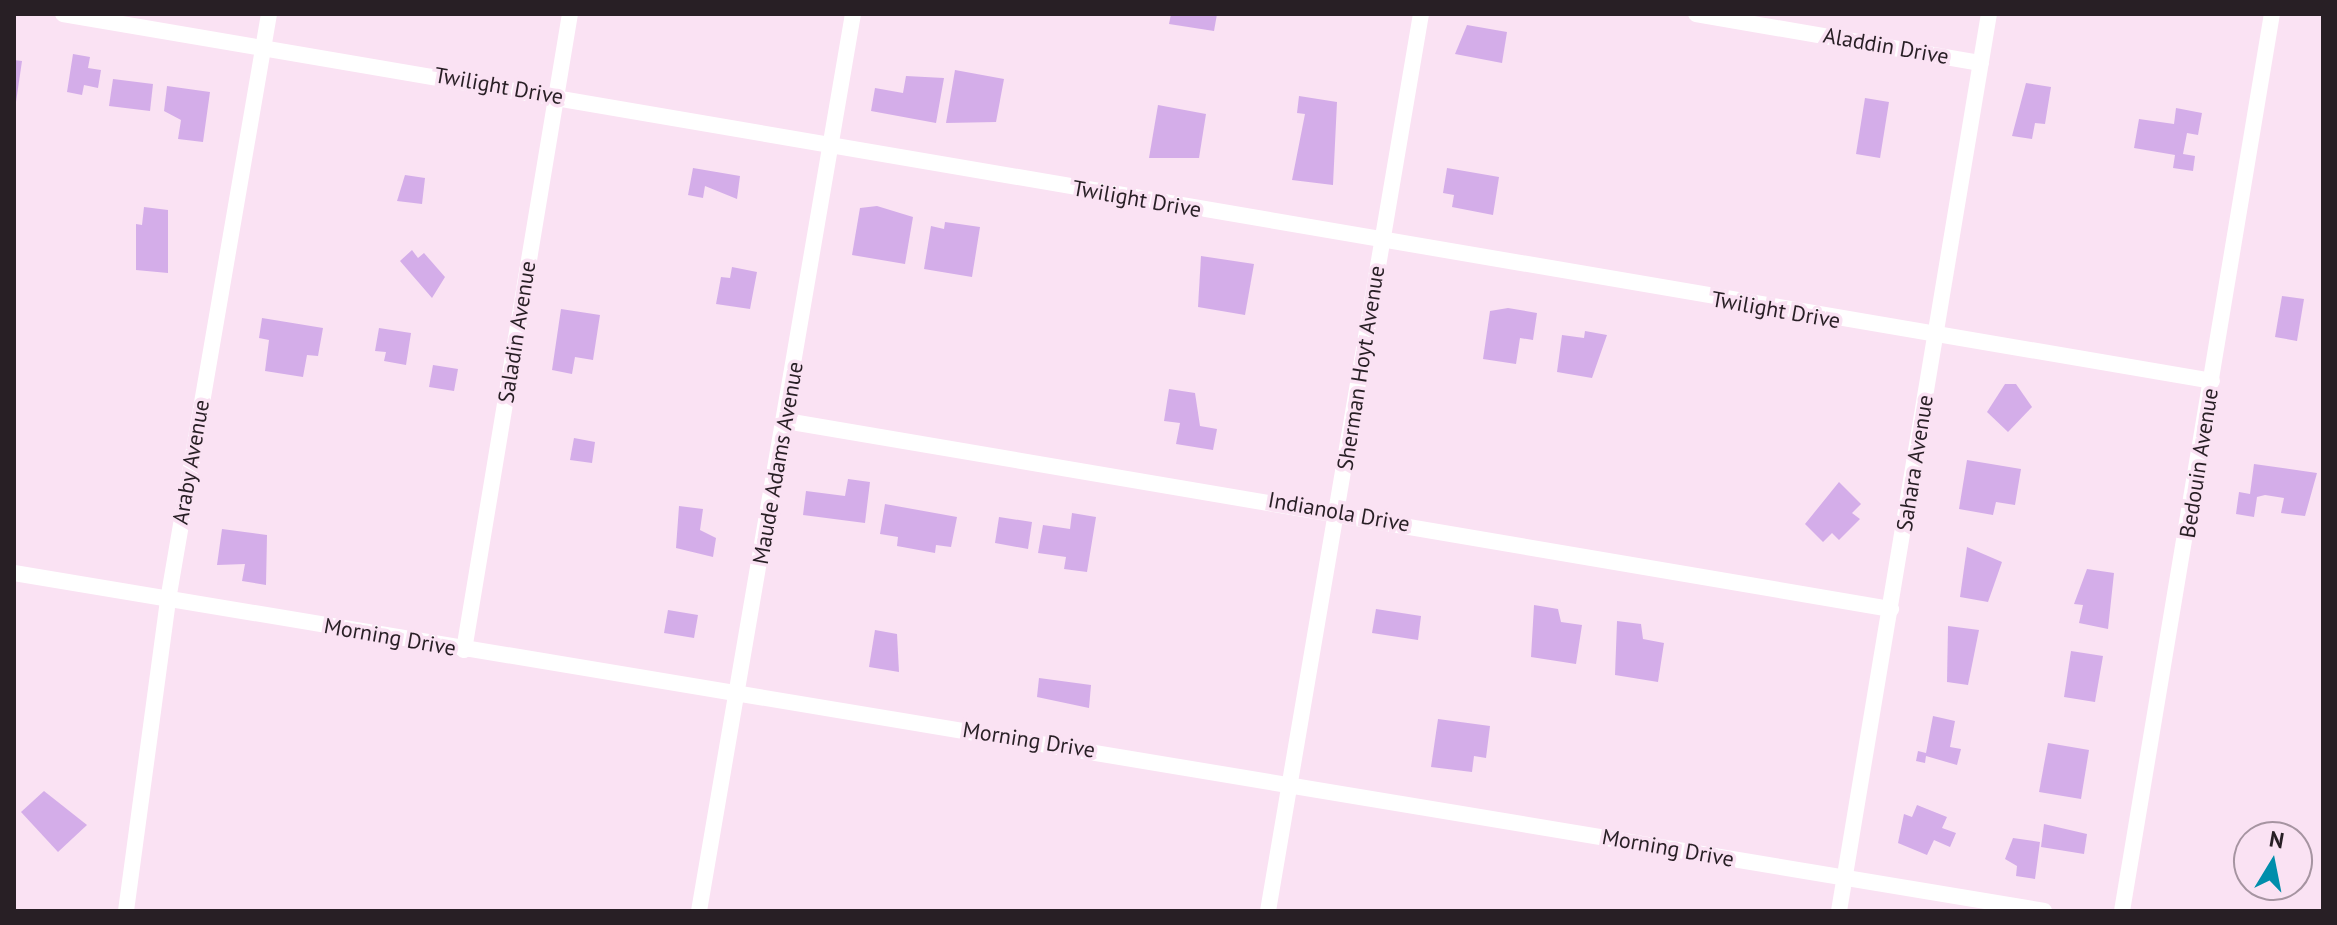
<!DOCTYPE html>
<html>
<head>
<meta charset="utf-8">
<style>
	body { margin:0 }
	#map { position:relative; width:2337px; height:925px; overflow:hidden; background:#fae2f3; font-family:"PT Sans",sans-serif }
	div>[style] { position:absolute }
	.building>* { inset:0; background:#d4ade9 }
	.minor>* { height:16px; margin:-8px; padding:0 8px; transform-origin:8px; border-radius:8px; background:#fff }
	span { translate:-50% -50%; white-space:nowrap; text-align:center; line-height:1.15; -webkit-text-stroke:7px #fae2f3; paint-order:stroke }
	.street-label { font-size:22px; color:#281f25 }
	.frame { position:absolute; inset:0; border:16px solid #281f25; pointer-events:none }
	.north { position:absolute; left:2233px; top:821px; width:80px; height:80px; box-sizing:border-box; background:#fae2f3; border:2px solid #a694a1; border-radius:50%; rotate:10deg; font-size:22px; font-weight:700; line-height:32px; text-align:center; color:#281f25 }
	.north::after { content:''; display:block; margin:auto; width:28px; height:36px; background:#008eab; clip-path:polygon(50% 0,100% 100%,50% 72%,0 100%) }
</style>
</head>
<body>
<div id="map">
	<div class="building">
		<div style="clip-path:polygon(1171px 14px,1217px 14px,1214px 31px,1169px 24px)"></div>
		<div style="clip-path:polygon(1467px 25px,1507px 32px,1502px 63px,1455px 54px)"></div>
		<div style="clip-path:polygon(73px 54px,90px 57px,88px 68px,101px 70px,98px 88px,84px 85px,82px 95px,67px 92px)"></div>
		<div style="clip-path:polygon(14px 60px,22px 61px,16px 102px,14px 102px)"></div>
		<div style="clip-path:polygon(955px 70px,1004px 79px,996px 122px,946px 123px)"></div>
		<div style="clip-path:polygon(906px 76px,944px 78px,936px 123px,871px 111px,875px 88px,903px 93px)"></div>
		<div style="clip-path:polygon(113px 79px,153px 84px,150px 111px,109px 106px)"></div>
		<div style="clip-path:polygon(2026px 83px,2051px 87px,2045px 124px,2035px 123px,2032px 139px,2012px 136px)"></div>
		<div style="clip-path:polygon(167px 86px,210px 92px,203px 142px,178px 139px,181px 120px,164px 111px)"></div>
		<div style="clip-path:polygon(1299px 96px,1337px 102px,1333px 185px,1292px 180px,1305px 114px,1297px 113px)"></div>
		<div style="clip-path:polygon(1865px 98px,1889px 102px,1880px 158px,1856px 154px)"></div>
		<div style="clip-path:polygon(1158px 105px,1206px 114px,1199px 158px,1149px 158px)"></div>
		<div style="clip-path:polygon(2176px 108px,2202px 113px,2198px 135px,2187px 133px,2183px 154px,2195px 156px,2193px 171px,2173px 168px,2175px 155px,2134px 148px,2139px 119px,2174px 124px)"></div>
		<div style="clip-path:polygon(693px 168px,740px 176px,737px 199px,705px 186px,703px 198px,688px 195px)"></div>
		<div style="clip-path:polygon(1447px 168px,1499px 177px,1493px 215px,1452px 207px,1454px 195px,1443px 193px)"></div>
		<div style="clip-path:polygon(405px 175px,425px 178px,422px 204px,397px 201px)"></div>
		<div style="clip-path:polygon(877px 206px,913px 217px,905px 264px,852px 255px,860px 208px)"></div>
		<div style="clip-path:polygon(144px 207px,168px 210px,168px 273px,136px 270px,136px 224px,142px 225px)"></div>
		<div style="clip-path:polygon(945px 222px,980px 227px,972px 277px,924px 269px,931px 226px,944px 229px)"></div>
		<div style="clip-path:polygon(412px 250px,418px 258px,424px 253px,445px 277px,432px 298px,400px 261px)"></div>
		<div style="clip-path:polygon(1201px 256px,1254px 264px,1245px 315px,1198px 307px)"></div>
		<div style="clip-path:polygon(732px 267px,757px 272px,750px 309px,716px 304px,721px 277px,730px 278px)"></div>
		<div style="clip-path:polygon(2282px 296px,2304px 299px,2297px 341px,2275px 337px)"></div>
		<div style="clip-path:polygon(1508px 308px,1537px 313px,1533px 340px,1520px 338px,1516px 364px,1483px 359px,1490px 311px)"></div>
		<div style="clip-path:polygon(561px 309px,600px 315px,593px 360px,575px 357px,572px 374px,552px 370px)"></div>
		<div style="clip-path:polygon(262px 318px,323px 328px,318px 356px,307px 355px,303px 377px,265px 371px,269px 340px,259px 338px)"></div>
		<div style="clip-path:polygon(379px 328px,411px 333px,406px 365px,384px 361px,386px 352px,375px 351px)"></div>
		<div style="clip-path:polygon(1585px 331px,1607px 335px,1592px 378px,1557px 372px,1562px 335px,1584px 338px)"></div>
		<div style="clip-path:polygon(433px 365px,458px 369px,454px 391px,429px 387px)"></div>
		<div style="clip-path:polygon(2005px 384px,2016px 384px,2032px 407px,2008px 432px,1987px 412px)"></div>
		<div style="clip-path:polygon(1169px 389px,1195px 393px,1200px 426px,1217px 429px,1213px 450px,1176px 444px,1180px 423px,1164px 421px)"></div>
		<div style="clip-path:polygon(574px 438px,595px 442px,592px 463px,570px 460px)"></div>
		<div style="clip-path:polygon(1967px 460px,2021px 469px,2015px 505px,1996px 502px,1993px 515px,1959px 509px)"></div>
		<div style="clip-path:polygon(2254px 464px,2317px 473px,2305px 516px,2281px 513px,2284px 498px,2265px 495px,2257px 497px,2254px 517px,2236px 514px,2239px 492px,2250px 494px)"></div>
		<div style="clip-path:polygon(848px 479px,870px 482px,865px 523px,803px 515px,806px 491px,845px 496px)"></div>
		<div style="clip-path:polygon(1839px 482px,1861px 504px,1852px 513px,1860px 519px,1839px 540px,1832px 533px,1823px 542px,1805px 524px)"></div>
		<div style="clip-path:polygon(885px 504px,957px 517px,951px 547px,936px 545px,935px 553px,897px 546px,898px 537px,880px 534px)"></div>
		<div style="clip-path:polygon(679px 506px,703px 509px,700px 530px,716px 538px,713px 557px,676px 548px)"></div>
		<div style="clip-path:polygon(1072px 513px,1096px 517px,1087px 572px,1064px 569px,1066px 557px,1038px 553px,1043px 525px,1070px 529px)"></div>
		<div style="clip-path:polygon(999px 517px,1032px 522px,1028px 549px,995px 543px)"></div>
		<div style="clip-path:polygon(222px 529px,267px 535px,266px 585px,242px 581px,245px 564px,217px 565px)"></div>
		<div style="clip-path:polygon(1967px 547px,2002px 562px,1988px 602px,1960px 597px)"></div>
		<div style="clip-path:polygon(2087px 569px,2114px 573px,2108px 629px,2079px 623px,2083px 605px,2074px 604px)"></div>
		<div style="clip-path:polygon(1534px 605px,1558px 609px,1561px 622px,1582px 625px,1576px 664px,1531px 657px)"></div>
		<div style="clip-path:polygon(1376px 609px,1421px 616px,1418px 640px,1372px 633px)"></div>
		<div style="clip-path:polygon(668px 610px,698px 615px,694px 638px,664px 633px)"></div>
		<div style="clip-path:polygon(1617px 621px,1641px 624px,1643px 639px,1664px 643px,1658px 682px,1615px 675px)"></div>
		<div style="clip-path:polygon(1948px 626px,1979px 630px,1968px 685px,1947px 682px)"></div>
		<div style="clip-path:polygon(875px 630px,897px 634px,899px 672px,869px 667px)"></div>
		<div style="clip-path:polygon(2071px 651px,2103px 656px,2095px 702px,2064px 697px)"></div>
		<div style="clip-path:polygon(1039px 678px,1091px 685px,1089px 708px,1037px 697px)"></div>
		<div style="clip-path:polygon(1933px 716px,1955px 721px,1950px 747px,1961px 749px,1957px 765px,1926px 756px,1925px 763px,1916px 761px,1918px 751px,1926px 753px)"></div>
		<div style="clip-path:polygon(1438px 719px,1490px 726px,1486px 758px,1474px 756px,1472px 772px,1431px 767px)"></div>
		<div style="clip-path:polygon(2048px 743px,2089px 750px,2081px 799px,2039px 792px)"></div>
		<div style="clip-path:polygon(44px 791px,87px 825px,58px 852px,21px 812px)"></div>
		<div style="clip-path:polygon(1917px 805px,1947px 817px,1942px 828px,1956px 833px,1950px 847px,1934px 840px,1927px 855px,1898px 843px,1904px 814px,1912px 817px)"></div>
		<div style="clip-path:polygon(2044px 824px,2087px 834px,2084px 854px,2041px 847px)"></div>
		<div style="clip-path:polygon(2013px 838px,2040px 842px,2035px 879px,2016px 876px,2017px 866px,2005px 859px)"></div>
	</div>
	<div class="minor">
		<div style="left:63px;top:14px;width:2180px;rotate:9.69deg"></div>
		<div style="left:1696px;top:14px;width:289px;rotate:9.8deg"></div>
		<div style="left:786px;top:421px;width:1121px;rotate:9.66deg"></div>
		<div style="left:14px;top:573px;width:2058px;rotate:9.45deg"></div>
		<div style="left:464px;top:650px;width:645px;rotate:-80.54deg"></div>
		<div style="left:126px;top:911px;width:314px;rotate:-82.3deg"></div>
		<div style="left:168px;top:600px;width:595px;rotate:-80.22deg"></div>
		<div style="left:699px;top:911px;width:910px;rotate:-80.26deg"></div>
		<div style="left:1268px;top:911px;width:910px;rotate:-80.32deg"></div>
		<div style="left:1839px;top:911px;width:909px;rotate:-80.51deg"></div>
		<div style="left:2122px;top:911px;width:909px;rotate:-80.51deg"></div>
	</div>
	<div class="street-label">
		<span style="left:1886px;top:46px;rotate:10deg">Aladdin Drive</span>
		<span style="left:499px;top:86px;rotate:10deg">Twilight Drive</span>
		<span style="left:1137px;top:199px;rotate:10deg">Twilight Drive</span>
		<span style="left:1776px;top:310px;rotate:10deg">Twilight Drive</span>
		<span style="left:517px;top:332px;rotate:-81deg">Saladin Avenue</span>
		<span style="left:1361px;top:368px;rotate:-81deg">Sherman Hoyt Avenue</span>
		<span style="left:191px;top:462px;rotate:-80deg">Araby Avenue</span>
		<span style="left:778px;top:463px;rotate:-80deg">Maude Adams Avenue</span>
		<span style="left:1915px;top:463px;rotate:-81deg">Sahara Avenue</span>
		<span style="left:2199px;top:463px;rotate:-81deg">Bedouin Avenue</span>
		<span style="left:1339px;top:512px;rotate:10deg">Indianola Drive</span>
		<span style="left:390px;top:637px;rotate:10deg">Morning Drive</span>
		<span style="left:1029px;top:740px;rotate:9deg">Morning Drive</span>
		<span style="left:1668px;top:848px;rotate:10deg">Morning Drive</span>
	</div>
	<div class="frame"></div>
	<div class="north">N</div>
</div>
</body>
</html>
